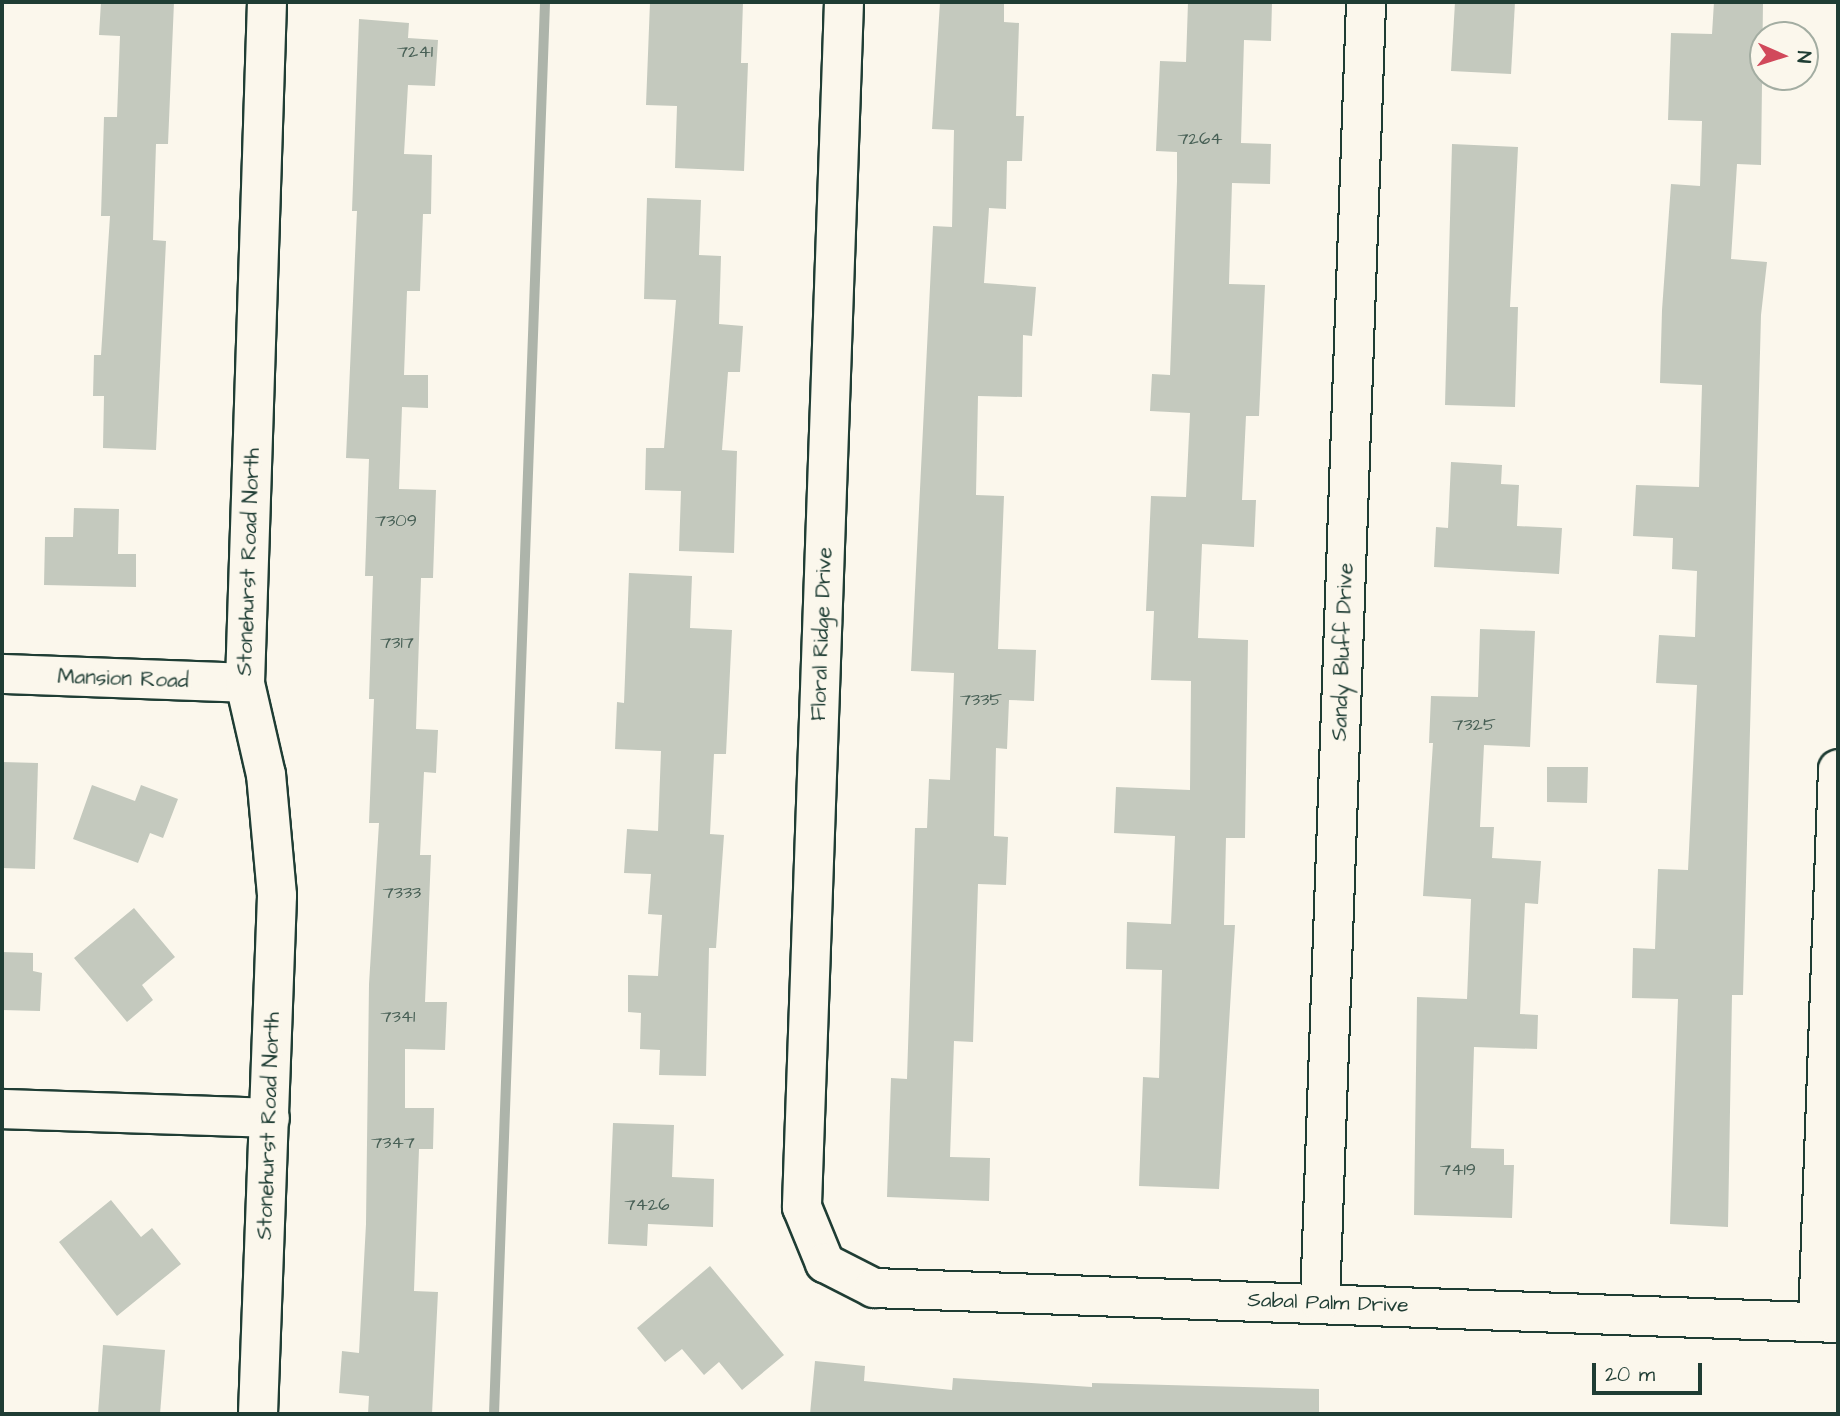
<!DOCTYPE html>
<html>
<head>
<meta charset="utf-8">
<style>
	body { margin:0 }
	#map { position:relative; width:1840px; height:1416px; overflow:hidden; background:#fbf7ec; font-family:"Architects Daughter",sans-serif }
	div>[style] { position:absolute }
	.stream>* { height:10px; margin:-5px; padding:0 5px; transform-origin:5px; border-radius:5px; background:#adb4aa }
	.building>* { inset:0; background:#c4c9be }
	.roads { filter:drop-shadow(2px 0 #1f3d34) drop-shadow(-2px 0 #1f3d34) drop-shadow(0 2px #1f3d34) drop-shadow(0 -2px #1f3d34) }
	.minor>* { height:38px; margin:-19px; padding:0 19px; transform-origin:19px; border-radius:19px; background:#fbf7ec }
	span { translate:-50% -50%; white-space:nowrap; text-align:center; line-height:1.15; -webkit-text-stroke:6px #fbf7ec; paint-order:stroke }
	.number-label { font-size:18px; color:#486056 }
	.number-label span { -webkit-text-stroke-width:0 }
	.street-label { font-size:21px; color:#1f3d34 }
	.frame { position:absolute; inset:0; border:4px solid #1f3d34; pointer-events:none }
	.north { position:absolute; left:1749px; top:21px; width:70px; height:70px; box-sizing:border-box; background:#fbf7ec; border:2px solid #a3ada2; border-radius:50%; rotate:93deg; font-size:19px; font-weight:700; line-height:28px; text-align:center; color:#1f3d34 }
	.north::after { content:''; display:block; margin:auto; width:24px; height:32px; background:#d1495b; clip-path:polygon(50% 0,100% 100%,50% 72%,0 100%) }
	.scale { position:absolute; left:1592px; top:1363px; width:110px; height:32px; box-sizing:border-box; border:4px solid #1f3d34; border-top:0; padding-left:9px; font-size:21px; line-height:24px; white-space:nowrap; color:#1f3d34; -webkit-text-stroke:5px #fbf7ec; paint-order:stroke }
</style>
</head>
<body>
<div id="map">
	<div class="stream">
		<div style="left:494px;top:1414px;width:1413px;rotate:-87.93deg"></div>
	</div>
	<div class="building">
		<div style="clip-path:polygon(101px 2px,174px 2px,168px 144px,156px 144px,153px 240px,166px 241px,156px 450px,103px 448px,104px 396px,93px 396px,94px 355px,101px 355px,110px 216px,101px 216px,104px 117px,117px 117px,120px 36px,99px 35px)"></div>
		<div style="clip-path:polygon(650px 2px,743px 2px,741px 63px,748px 63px,744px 171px,675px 168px,677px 106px,646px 105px)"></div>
		<div style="clip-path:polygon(940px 2px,1004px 2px,1004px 22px,1019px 23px,1016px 116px,1024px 116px,1022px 161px,1007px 161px,1006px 209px,989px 208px,984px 283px,1036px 287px,1032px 336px,1023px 335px,1022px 397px,978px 396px,976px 495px,1004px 496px,998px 649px,1036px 650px,1034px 701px,1009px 700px,1007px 749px,996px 748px,994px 836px,1008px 837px,1006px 885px,978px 884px,973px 1042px,954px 1041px,950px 1157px,990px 1158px,989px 1201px,887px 1197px,891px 1078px,907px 1079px,915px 828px,927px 828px,929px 779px,950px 780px,954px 673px,911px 671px,933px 226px,952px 227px,954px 130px,932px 129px)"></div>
		<div style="clip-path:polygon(1188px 2px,1272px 2px,1271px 41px,1244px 40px,1241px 143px,1271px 144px,1270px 184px,1232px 183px,1229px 284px,1265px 285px,1259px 416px,1246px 416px,1242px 500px,1256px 500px,1254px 547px,1202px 544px,1198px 638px,1248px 640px,1245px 838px,1226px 838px,1224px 925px,1235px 925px,1219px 1189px,1139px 1186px,1143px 1077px,1159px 1078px,1162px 970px,1126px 969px,1127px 922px,1171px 924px,1175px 836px,1114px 833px,1116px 787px,1190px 790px,1191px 681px,1151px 680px,1154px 611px,1146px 611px,1151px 496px,1186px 497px,1190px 413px,1150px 411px,1152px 374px,1170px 375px,1177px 181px,1177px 152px,1156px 151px,1160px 61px,1186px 62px)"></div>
		<div style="clip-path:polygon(1455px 2px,1515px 2px,1511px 74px,1451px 71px)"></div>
		<div style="clip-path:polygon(1714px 2px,1763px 2px,1761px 165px,1737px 164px,1731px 259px,1767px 262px,1761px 315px,1743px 995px,1732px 995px,1728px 1227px,1670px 1224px,1678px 999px,1632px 998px,1633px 948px,1655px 949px,1658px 869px,1688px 870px,1697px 685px,1656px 683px,1659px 635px,1695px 637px,1697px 571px,1672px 569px,1673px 538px,1633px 536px,1636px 485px,1699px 487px,1702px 385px,1660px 383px,1662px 310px,1671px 184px,1700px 186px,1702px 121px,1668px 120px,1671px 33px,1712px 34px)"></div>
		<div style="clip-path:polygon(359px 19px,409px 23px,408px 38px,438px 40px,435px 86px,408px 85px,404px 154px,432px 155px,431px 214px,423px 214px,420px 291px,407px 291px,404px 375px,428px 375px,428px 408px,402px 407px,399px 489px,436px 490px,433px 578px,421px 578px,416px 729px,438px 730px,436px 773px,424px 772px,420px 855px,431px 855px,425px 1002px,447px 1002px,445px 1050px,405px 1049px,405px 1108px,434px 1108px,433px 1149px,419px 1149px,414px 1291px,438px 1292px,432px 1414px,368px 1414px,369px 1396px,339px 1393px,342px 1351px,359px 1353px,366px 1224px,369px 984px,379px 823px,369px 823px,374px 699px,369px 699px,373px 576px,365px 576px,369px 459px,346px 458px,357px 211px,352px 211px)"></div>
		<div style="clip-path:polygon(1452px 144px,1518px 147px,1510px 307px,1518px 307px,1515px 407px,1445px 405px)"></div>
		<div style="clip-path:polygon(647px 198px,701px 200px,699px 255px,721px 256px,719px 324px,743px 326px,740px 372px,728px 372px,722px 450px,737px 451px,734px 553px,679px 551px,681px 491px,645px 490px,646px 448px,664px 448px,676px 300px,644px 299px)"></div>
		<div style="clip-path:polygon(1451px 462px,1502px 465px,1501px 484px,1519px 485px,1517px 526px,1562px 528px,1559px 574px,1434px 567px,1436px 527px,1448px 528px)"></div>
		<div style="clip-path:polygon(74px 508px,119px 509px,118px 554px,136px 554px,136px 587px,44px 585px,45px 537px,73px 537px)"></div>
		<div style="clip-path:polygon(629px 573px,692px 576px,690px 628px,732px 630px,726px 754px,714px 754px,710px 834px,724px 835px,716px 948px,709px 948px,706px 1076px,659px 1075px,660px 1050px,640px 1049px,641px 1013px,628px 1012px,628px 975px,658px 976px,662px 915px,648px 914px,651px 874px,624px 873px,627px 829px,658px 831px,661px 751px,615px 749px,617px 702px,624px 703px)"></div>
		<div style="clip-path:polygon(1480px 629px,1535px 631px,1530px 747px,1484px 745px,1480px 827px,1494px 827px,1492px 858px,1541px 861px,1538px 904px,1525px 903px,1520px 1014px,1538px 1015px,1537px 1049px,1474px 1047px,1471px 1148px,1504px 1149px,1504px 1165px,1514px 1165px,1512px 1218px,1414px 1215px,1417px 997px,1467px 999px,1471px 899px,1423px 896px,1433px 743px,1429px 743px,1431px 696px,1478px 697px)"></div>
		<div style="clip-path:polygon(2px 762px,38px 763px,35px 869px,2px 868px)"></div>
		<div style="clip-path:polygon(1547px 767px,1588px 767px,1587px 803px,1547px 802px)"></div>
		<div style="clip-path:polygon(92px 785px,135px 801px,141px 785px,178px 799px,163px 838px,150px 833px,138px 863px,73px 839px)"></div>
		<div style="clip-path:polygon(134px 908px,175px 957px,142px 985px,153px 1000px,127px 1022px,74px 958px)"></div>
		<div style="clip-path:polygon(2px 952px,33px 953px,33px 971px,42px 973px,40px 1011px,2px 1010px)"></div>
		<div style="clip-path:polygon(613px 1123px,674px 1125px,672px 1177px,714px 1179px,713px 1227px,648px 1224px,647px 1246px,608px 1244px)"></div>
		<div style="clip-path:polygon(111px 1200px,141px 1237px,152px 1228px,181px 1264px,117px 1316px,59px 1242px)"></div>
		<div style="clip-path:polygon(710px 1266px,784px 1355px,742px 1390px,719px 1362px,704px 1375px,682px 1349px,665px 1362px,637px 1328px)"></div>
		<div style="clip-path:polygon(103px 1345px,165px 1350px,160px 1414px,98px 1414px)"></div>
		<div style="clip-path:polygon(815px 1361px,865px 1366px,864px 1381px,952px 1390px,953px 1378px,1092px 1387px,1092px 1383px,1319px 1389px,1319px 1414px,810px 1414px)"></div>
	</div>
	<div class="roads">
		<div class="minor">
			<div style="left:844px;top:2px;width:1206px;rotate:92deg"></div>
			<div style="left:802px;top:1207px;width:61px;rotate:67.7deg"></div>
			<div style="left:825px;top:1263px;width:55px;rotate:27deg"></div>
			<div style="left:874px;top:1288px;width:965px;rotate:2.08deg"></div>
			<div style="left:2px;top:674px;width:243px;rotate:2.1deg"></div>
			<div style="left:2px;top:1109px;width:268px;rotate:1.9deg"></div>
			<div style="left:1320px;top:1302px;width:1301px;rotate:-87.97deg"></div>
			<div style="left:1818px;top:1322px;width:553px;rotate:-87.93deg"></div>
			<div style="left:258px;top:1414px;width:519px;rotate:-87.9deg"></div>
			<div style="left:277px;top:895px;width:121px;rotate:-95.2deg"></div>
			<div style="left:266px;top:775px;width:94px;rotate:-102.9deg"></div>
			<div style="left:245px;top:683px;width:681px;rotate:-88.15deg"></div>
		</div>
	</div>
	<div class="number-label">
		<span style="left:415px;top:52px">7241</span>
		<span style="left:1200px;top:139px">7264</span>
		<span style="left:396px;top:521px">7309</span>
		<span style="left:397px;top:643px">7317</span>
		<span style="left:981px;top:700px">7335</span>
		<span style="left:1474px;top:725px">7325</span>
		<span style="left:402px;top:893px">7333</span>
		<span style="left:398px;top:1017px">7341</span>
		<span style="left:393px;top:1143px">7347</span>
		<span style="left:1458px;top:1170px">7419</span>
		<span style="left:647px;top:1205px">7426</span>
	</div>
	<div class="street-label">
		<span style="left:249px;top:562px;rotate:-88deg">Stonehurst Road North</span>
		<span style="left:822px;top:634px;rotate:-88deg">Floral Ridge Drive</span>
		<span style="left:1343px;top:652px;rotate:-88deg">Sandy Bluff Drive</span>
		<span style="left:123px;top:679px;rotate:2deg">Mansion Road</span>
		<span style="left:269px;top:1126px;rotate:-88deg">Stonehurst Road North</span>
		<span style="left:1328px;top:1303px;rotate:2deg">Sabal Palm Drive</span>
	</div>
	<div class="frame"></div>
	<div class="north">N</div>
	<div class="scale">20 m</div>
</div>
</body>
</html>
